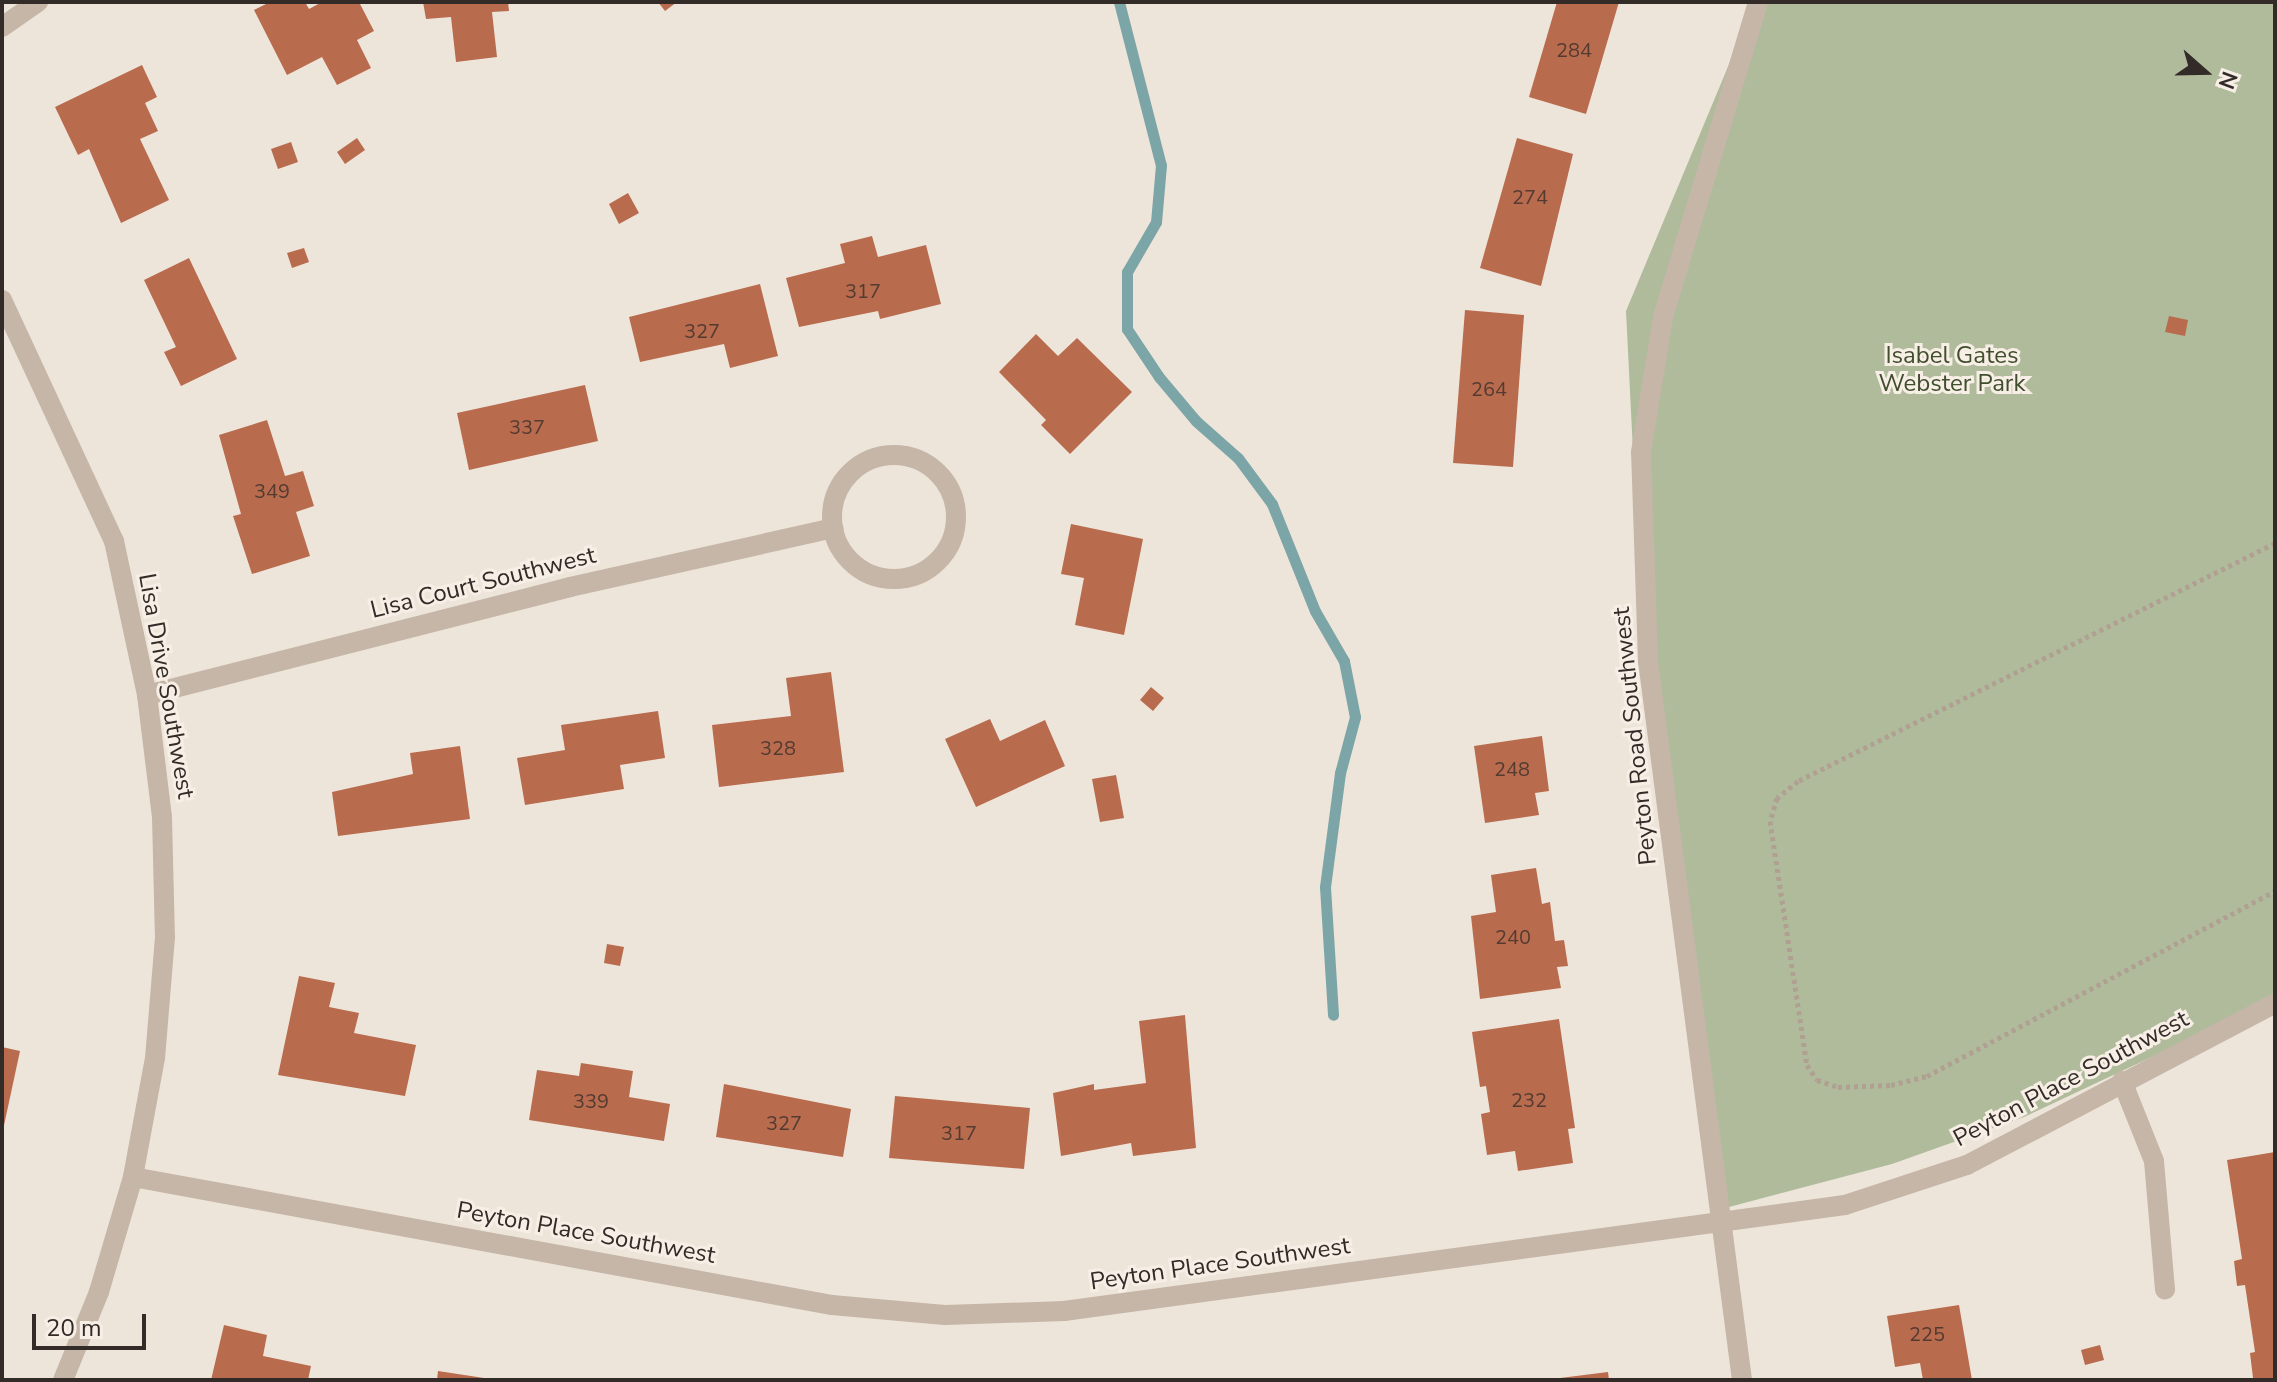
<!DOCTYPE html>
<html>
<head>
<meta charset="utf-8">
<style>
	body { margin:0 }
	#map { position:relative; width:2277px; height:1382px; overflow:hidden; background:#eee5da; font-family:"Nunito Sans",sans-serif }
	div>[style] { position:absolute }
	.green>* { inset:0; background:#b0bb9c }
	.stream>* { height:11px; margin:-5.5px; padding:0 5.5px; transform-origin:5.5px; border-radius:5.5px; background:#7ca5a8 }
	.building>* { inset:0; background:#b96b4e }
	.path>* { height:5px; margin-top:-2.5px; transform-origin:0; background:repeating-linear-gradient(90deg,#b0a092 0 4px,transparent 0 8px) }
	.service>* { height:20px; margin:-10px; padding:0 10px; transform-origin:10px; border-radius:10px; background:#c5b6a8 }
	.minor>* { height:20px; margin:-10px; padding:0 10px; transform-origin:10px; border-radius:10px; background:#c5b6a8 }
	.minor>.ring { margin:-10px; padding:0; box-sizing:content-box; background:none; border:20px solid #c5b6a8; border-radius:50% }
	.tertiary>* { height:20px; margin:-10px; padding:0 10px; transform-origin:10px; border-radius:10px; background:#c5b6a8 }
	span { translate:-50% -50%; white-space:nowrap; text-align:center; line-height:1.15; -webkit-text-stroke:6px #f7efe6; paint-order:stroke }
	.number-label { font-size:20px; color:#543b31 }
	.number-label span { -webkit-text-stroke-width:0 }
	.park-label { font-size:24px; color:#414e2e }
	.street-label { font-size:24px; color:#322b27 }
	.frame { position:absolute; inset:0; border:4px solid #322b27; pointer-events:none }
	.north { position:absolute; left:2165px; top:32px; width:80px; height:80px; -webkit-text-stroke:6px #f7efe6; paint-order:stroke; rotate:110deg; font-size:22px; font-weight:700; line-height:32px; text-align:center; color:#322b27 }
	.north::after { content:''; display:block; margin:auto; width:28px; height:36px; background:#322b27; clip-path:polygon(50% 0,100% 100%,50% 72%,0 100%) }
	.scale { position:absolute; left:32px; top:1314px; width:114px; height:36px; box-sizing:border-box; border:4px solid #322b27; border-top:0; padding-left:10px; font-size:24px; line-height:28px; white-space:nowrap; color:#322b27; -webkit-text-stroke:6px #f7efe6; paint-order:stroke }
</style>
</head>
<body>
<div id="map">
	<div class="green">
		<div style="clip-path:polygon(1755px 2px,2275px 2px,2275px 999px,2024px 1117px,1892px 1164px,1714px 1211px,1640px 592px,1626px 311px)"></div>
	</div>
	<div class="stream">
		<div style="left:1119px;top:2px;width:168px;rotate:75.6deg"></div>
		<div style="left:1161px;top:165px;width:57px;rotate:95deg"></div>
		<div style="left:1156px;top:222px;width:58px;rotate:120.1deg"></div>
		<div style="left:1127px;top:272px;width:57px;rotate:90deg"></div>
		<div style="left:1127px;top:329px;width:58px;rotate:56.3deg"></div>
		<div style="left:1159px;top:377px;width:57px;rotate:49.9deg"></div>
		<div style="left:1196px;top:421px;width:56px;rotate:41.4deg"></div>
		<div style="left:1238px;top:458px;width:57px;rotate:53.5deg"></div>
		<div style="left:1272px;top:504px;width:115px;rotate:68.1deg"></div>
		<div style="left:1315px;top:611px;width:58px;rotate:59.9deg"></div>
		<div style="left:1344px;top:661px;width:57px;rotate:78.9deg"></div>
		<div style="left:1355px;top:717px;width:58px;rotate:105deg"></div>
		<div style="left:1340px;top:773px;width:115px;rotate:97.5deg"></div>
		<div style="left:1325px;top:887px;width:128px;rotate:86.4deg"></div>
	</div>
	<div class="building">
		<div style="clip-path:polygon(270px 2px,305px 2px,309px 9px,322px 2px,359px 2px,374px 31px,357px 40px,371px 68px,337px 85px,322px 57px,287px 75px,254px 10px)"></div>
		<div style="clip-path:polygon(423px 2px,508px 2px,509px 11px,492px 12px,497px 57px,456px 62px,451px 17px,426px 19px)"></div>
		<div style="clip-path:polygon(658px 2px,677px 2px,665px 11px)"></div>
		<div style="clip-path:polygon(1557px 2px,1619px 2px,1586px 114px,1529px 97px)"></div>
		<div style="clip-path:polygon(142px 65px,157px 97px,145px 103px,158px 131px,140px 139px,169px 200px,121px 223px,89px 149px,78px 155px,55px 107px)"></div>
		<div style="clip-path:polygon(357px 138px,365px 150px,345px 164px,337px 152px)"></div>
		<div style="clip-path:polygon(1517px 138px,1573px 154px,1541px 286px,1480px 268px)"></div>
		<div style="clip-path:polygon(291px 142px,298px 162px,278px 169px,271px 149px)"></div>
		<div style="clip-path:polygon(628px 193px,639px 213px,619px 224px,609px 204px)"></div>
		<div style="clip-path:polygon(872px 236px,878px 257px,926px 245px,941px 304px,880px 319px,878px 311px,799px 327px,786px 278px,845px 263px,840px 244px)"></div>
		<div style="clip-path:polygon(304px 248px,309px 262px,292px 268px,287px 253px)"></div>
		<div style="clip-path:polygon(189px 258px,237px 359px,181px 386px,164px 352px,176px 347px,144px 280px)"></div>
		<div style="clip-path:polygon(760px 284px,778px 356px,730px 368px,724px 344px,640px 362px,629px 317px)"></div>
		<div style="clip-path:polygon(1465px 310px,1524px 315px,1513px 467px,1453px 463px)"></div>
		<div style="clip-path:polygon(2169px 316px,2188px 320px,2185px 336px,2165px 332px)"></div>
		<div style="clip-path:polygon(1036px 334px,1058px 356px,1077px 338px,1132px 392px,1070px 454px,1041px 425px,1046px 420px,999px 372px)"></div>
		<div style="clip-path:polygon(585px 385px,598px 441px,469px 470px,457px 413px)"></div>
		<div style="clip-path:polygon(267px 420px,285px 476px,303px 471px,314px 506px,296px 512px,310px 556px,252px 574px,233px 516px,241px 514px,219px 435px)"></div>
		<div style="clip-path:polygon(1071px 524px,1143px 539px,1124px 635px,1075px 625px,1084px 578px,1061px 574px)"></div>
		<div style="clip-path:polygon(831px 672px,844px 772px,719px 787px,712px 725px,791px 716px,786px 678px)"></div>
		<div style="clip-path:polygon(1151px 687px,1164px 698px,1153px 711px,1140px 700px)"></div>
		<div style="clip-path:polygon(658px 711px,665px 758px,620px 765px,624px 789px,525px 805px,517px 758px,565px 750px,561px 725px)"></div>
		<div style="clip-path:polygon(990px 719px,1000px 741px,1045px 720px,1065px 766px,976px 807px,945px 739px)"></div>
		<div style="clip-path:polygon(1542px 736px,1549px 791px,1535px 793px,1539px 815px,1485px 823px,1474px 746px)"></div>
		<div style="clip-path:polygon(460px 746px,470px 819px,338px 836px,332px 792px,413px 774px,410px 753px)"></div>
		<div style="clip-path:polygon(1116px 775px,1124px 818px,1100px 822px,1092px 779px)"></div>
		<div style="clip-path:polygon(1536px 868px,1542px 904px,1550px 902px,1555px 941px,1564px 940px,1568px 966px,1557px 967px,1561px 988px,1480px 999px,1471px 916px,1496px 912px,1491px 875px)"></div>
		<div style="clip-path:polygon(607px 944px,624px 947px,620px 966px,604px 963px)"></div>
		<div style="clip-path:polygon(299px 976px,335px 983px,329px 1007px,359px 1013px,354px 1033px,416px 1045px,405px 1096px,278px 1075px)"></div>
		<div style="clip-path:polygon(1185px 1015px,1196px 1148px,1133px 1156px,1131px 1143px,1061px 1156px,1053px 1093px,1094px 1084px,1094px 1090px,1146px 1083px,1139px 1021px)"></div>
		<div style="clip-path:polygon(1559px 1019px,1575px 1128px,1568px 1129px,1573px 1163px,1518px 1171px,1515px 1151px,1487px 1155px,1481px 1114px,1490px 1112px,1486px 1086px,1480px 1087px,1472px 1032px)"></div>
		<div style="clip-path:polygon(2px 1047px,20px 1051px,3px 1130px,2px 1130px)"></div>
		<div style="clip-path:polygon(581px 1063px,633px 1071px,629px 1097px,670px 1104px,664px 1141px,529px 1120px,537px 1070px,579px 1076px)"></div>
		<div style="clip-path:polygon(724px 1084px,851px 1109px,843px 1157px,716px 1137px)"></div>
		<div style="clip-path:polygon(895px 1096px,1030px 1108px,1024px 1169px,889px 1158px)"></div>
		<div style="clip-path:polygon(2275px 1152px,2275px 1380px,2259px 1380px,2253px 1378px,2250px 1353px,2255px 1352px,2245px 1285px,2237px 1286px,2234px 1261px,2242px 1259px,2227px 1160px)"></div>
		<div style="clip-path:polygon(1959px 1305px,1972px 1380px,1923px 1380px,1920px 1363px,1895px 1367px,1887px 1316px)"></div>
		<div style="clip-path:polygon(224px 1325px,267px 1335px,263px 1356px,311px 1366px,308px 1380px,211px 1380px)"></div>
		<div style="clip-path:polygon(2100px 1345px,2104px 1360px,2085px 1365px,2081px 1350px)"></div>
		<div style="clip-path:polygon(438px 1371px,484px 1378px,484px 1380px,437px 1380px)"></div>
		<div style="clip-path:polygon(1608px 1372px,1609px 1380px,1561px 1380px,1560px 1378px)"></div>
	</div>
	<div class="path">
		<div style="left:2275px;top:543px;width:533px;rotate:153.48deg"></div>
		<div style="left:1798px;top:781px;width:27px;rotate:141deg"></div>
		<div style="left:1777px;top:798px;width:24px;rotate:107deg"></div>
		<div style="left:1770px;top:821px;width:247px;rotate:81.4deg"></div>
		<div style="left:1807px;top:1065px;width:18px;rotate:56deg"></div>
		<div style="left:1817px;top:1080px;width:22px;rotate:18deg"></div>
		<div style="left:1838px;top:1087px;width:53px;rotate:-2.2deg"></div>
		<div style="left:1891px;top:1085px;width:37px;rotate:-14deg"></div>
		<div style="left:1927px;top:1076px;width:394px;rotate:-28deg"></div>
	</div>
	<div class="service">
		<div style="left:2122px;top:1081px;width:86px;rotate:68.2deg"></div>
		<div style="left:2154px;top:1161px;width:129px;rotate:85.1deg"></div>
	</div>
	<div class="minor">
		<div style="left:2px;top:27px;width:44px;rotate:-34.8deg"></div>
		<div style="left:2px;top:300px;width:266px;rotate:65.1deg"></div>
		<div style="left:114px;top:541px;width:157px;rotate:77.9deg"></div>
		<div style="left:147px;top:695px;width:123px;rotate:83deg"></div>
		<div style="left:162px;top:817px;width:120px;rotate:88.6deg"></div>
		<div style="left:165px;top:937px;width:121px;rotate:94.7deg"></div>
		<div style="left:155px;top:1058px;width:121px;rotate:100.5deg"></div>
		<div style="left:133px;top:1177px;width:120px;rotate:106.5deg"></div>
		<div style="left:99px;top:1292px;width:95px;rotate:112.2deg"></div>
		<div class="ring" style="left:832px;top:455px;width:104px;height:104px"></div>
		<div style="left:147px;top:695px;width:437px;rotate:-14.3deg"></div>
		<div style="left:570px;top:587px;width:270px;rotate:-12.6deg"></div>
		<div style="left:133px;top:1177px;width:711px;rotate:10.38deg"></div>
		<div style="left:832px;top:1305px;width:113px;rotate:5.1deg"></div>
		<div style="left:945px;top:1315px;width:119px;rotate:-1.9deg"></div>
		<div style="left:1064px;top:1311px;width:788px;rotate:-7.73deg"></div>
		<div style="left:1845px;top:1205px;width:128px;rotate:-18.2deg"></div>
		<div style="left:1967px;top:1165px;width:348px;rotate:-27.7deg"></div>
	</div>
	<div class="tertiary">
		<div style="left:1742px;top:1380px;width:725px;rotate:-97.45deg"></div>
		<div style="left:1648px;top:661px;width:209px;rotate:-91.9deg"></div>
		<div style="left:1641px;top:452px;width:137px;rotate:-80.7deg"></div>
		<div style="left:1663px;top:317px;width:329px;rotate:-73.2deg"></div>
	</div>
	<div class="number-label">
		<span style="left:1574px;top:50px">284</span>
		<span style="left:1530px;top:197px">274</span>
		<span style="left:863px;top:291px">317</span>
		<span style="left:702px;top:331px">327</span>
		<span style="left:1489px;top:389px">264</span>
		<span style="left:527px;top:427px">337</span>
		<span style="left:272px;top:491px">349</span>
		<span style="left:778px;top:748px">328</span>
		<span style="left:1512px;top:769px">248</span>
		<span style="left:1513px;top:937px">240</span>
		<span style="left:1529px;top:1100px">232</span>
		<span style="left:591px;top:1101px">339</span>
		<span style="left:784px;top:1123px">327</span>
		<span style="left:959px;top:1133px">317</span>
		<span style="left:1927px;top:1334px">225</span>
	</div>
	<div class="park-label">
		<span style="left:1952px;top:370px">Isabel Gates<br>Webster Park</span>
	</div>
	<div class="street-label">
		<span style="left:483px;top:583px;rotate:-14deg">Lisa Court Southwest</span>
		<span style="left:166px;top:686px;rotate:80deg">Lisa Drive Southwest</span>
		<span style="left:1635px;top:736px;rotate:-96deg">Peyton Road Southwest</span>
		<span style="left:2071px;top:1079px;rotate:-28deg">Peyton Place Southwest</span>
		<span style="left:586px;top:1233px;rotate:10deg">Peyton Place Southwest</span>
		<span style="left:1220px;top:1264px;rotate:-8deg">Peyton Place Southwest</span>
	</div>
	<div class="frame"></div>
	<div class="north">N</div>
	<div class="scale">20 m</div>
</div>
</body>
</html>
